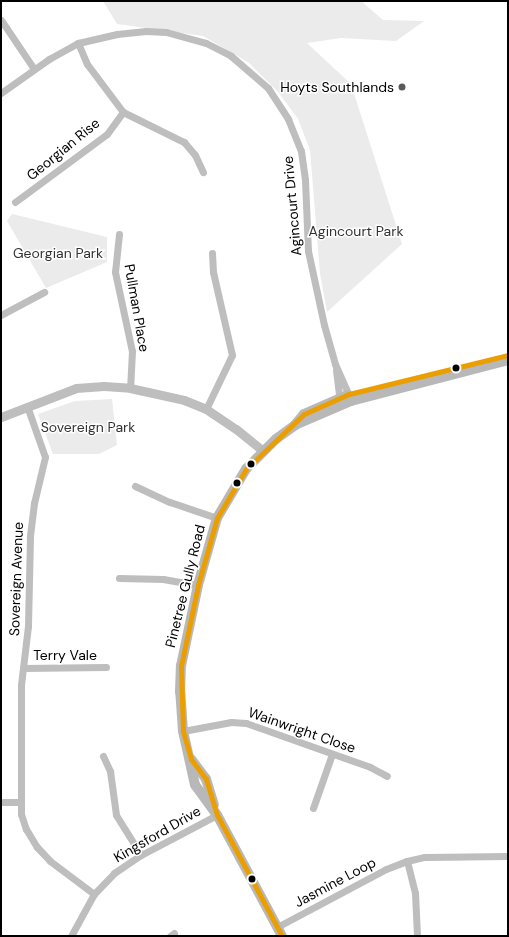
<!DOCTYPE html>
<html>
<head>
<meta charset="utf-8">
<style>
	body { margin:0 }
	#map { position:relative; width:509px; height:937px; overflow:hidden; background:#fff; font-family:"DM Sans",sans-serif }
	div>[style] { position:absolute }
	.green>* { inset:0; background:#ebebeb }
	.minor>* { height:7px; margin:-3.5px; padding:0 3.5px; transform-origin:3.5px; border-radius:3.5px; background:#bebebe }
	.tertiary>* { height:9px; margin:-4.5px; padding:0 4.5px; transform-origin:4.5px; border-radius:4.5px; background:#bebebe }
	.secondary>* { height:10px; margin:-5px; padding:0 5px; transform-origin:5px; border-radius:5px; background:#b8b8b8 }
	.bus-1>* { height:5px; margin:-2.5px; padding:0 2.5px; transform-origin:2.5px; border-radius:2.5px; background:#eb9e00 }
	.dots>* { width:11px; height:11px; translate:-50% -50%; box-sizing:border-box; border:2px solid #fff; border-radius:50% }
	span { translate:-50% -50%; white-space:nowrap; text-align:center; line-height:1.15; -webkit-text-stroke:3px #fff; paint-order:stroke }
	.poi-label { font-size:14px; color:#000 }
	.right { translate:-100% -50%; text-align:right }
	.street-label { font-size:14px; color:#000 }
	.park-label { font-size:14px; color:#323232 }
	.frame { position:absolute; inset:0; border:2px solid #000; pointer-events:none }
</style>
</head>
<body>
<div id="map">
	<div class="green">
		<div style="clip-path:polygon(103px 1px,361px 1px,383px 20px,424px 21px,396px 41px,341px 38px,307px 43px,351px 84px,402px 244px,327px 312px,320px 274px,310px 150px,298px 119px,279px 93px,248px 62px,203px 36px,117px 24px)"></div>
		<div style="clip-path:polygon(12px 214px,107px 237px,107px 262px,46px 288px,7px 221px)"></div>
		<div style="clip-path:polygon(112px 399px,117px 445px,99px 454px,53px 454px,38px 414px,75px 401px)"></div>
	</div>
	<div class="minor">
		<div style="left:1px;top:20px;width:59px;rotate:56deg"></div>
		<div style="left:78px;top:43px;width:23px;rotate:67deg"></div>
		<div style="left:87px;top:64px;width:60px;rotate:53.1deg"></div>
		<div style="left:123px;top:112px;width:68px;rotate:26.2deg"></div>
		<div style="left:184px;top:142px;width:17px;rotate:50deg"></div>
		<div style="left:195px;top:155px;width:19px;rotate:65deg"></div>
		<div style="left:1px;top:93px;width:59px;rotate:-35.3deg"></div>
		<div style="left:49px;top:59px;width:33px;rotate:-29deg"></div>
		<div style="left:78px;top:43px;width:40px;rotate:-13deg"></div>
		<div style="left:117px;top:34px;width:29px;rotate:-6deg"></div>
		<div style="left:146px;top:31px;width:20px;rotate:3deg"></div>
		<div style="left:166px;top:32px;width:41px;rotate:15.4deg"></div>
		<div style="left:206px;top:43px;width:28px;rotate:27deg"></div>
		<div style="left:231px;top:56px;width:49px;rotate:40.9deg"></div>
		<div style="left:268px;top:88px;width:37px;rotate:57deg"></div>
		<div style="left:288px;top:119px;width:35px;rotate:68deg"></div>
		<div style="left:301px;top:151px;width:29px;rotate:82deg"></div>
		<div style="left:305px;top:180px;width:71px;rotate:87.6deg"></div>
		<div style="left:308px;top:251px;width:76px;rotate:77.8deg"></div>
		<div style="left:324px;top:325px;width:41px;rotate:74.2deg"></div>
		<div style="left:335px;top:364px;width:37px;rotate:66deg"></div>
		<div style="left:15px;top:202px;width:114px;rotate:-36.5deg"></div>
		<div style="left:107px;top:134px;width:27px;rotate:-54deg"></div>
		<div style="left:119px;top:234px;width:38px;rotate:96deg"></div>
		<div style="left:115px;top:272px;width:81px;rotate:77.9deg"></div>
		<div style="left:132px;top:351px;width:37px;rotate:93deg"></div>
		<div style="left:1px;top:315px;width:49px;rotate:-28.1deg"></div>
		<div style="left:336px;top:370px;width:33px;rotate:83deg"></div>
		<div style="left:27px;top:406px;width:54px;rotate:70.6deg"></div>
		<div style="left:45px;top:457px;width:47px;rotate:103.4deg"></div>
		<div style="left:34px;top:503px;width:34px;rotate:97deg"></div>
		<div style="left:30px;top:537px;width:89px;rotate:91.3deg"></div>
		<div style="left:28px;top:626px;width:59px;rotate:96.8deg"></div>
		<div style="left:21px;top:685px;width:129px;rotate:90deg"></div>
		<div style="left:21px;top:814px;width:16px;rotate:72deg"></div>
		<div style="left:26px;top:829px;width:21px;rotate:59deg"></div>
		<div style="left:37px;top:847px;width:19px;rotate:47deg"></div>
		<div style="left:50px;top:861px;width:55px;rotate:36.9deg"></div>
		<div style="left:206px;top:409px;width:60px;rotate:-64.3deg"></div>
		<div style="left:232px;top:355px;width:85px;rotate:-102.9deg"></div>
		<div style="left:213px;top:272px;width:19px;rotate:-93deg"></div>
		<div style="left:135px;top:486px;width:38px;rotate:25deg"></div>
		<div style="left:170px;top:502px;width:50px;rotate:18.8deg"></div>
		<div style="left:119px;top:578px;width:44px;rotate:1.3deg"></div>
		<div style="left:163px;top:579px;width:36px;rotate:10deg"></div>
		<div style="left:23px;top:668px;width:83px;rotate:-0.7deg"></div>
		<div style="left:183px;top:731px;width:49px;rotate:-10.6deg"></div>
		<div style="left:231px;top:722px;width:15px;rotate:4deg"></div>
		<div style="left:246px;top:723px;width:132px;rotate:19.5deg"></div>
		<div style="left:370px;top:767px;width:19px;rotate:28deg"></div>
		<div style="left:103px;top:756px;width:17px;rotate:65deg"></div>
		<div style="left:110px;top:771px;width:44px;rotate:82.2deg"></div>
		<div style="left:116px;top:815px;width:47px;rotate:58deg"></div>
		<div style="left:1px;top:802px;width:19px"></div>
		<div style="left:313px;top:808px;width:57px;rotate:-70.6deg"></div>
		<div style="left:407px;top:861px;width:33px;rotate:76deg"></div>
		<div style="left:415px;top:893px;width:43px;rotate:87.3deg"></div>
		<div style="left:277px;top:927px;width:123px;rotate:-28deg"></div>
		<div style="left:386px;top:869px;width:22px;rotate:-21deg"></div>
		<div style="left:407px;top:861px;width:18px;rotate:-13deg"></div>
		<div style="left:425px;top:857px;width:83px;rotate:-0.7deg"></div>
		<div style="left:71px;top:936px;width:48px;rotate:-61.3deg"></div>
		<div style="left:94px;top:894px;width:29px;rotate:-46deg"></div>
		<div style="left:114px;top:873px;width:32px;rotate:-34deg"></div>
		<div style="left:141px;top:855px;width:86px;rotate:-27.8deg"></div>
		<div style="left:170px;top:936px;width:5px;rotate:-37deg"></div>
	</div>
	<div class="tertiary">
		<div style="left:1px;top:417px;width:80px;rotate:-21.1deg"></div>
		<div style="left:76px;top:388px;width:28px;rotate:-4deg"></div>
		<div style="left:104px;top:386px;width:26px;rotate:4deg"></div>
		<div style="left:130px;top:388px;width:55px;rotate:12.5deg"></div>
		<div style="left:184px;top:400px;width:24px;rotate:22deg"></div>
		<div style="left:206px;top:409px;width:36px;rotate:34deg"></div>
		<div style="left:236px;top:429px;width:35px;rotate:39deg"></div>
	</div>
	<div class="secondary">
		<div style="left:295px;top:425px;width:14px;rotate:-51deg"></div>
		<div style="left:304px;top:414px;width:48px;rotate:-23.4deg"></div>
		<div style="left:191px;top:759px;width:25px;rotate:53deg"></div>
		<div style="left:206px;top:779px;width:27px;rotate:73deg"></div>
		<div style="left:282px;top:936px;width:137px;rotate:-118.2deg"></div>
		<div style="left:217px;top:815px;width:37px;rotate:-126deg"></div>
		<div style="left:195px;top:785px;width:55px;rotate:-102.5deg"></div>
		<div style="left:183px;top:731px;width:39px;rotate:-94deg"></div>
		<div style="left:180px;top:692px;width:26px;rotate:-88deg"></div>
		<div style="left:181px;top:666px;width:83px;rotate:-78.1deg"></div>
		<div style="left:198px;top:585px;width:70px;rotate:-74.2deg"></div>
		<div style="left:217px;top:518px;width:57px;rotate:-59.4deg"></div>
		<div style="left:246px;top:469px;width:42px;rotate:-45deg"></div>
		<div style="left:276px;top:439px;width:24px;rotate:-36deg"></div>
		<div style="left:295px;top:425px;width:61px;rotate:-23.2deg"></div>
		<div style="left:351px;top:401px;width:162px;rotate:-14.6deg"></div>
	</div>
	<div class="bus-1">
		<div style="left:282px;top:936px;width:137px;rotate:-118.2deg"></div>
		<div style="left:217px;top:815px;width:38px;rotate:-107deg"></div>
		<div style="left:206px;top:779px;width:25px;rotate:-127deg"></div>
		<div style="left:191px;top:759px;width:29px;rotate:-106deg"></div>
		<div style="left:183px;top:731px;width:65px;rotate:-91.8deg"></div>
		<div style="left:181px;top:666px;width:83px;rotate:-78.1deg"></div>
		<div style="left:198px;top:585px;width:70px;rotate:-74.2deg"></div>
		<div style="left:217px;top:518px;width:57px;rotate:-59.4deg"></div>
		<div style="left:246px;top:469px;width:80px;rotate:-43.5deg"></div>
		<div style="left:304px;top:414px;width:49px;rotate:-24deg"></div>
		<div style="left:349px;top:394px;width:164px;rotate:-13.8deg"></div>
	</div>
	<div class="dots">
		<div style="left:402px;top:87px;background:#595959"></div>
		<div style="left:456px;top:368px;background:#000"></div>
		<div style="left:251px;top:464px;background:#000"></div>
		<div style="left:237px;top:483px;background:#000"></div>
		<div style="left:252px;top:879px;background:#000"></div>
	</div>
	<div class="poi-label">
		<span class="right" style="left:394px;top:87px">Hoyts Southlands</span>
	</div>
	<div class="street-label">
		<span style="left:63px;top:149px;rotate:-39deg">Georgian Rise</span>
		<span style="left:292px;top:206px;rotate:-95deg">Agincourt Drive</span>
		<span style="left:137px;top:308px;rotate:80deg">Pullman Place</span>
		<span style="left:16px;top:579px;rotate:-88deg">Sovereign Avenue</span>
		<span style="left:185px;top:586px;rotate:-76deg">Pinetree Gully Road</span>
		<span style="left:65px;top:655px">Terry Vale</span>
		<span style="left:302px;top:730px;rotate:19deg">Wainwright Close</span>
		<span style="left:157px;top:834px;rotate:-30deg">Kingsford Drive</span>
		<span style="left:335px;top:882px;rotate:-28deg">Jasmine Loop</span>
	</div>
	<div class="park-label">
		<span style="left:356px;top:231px">Agincourt Park</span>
		<span style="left:58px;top:253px">Georgian Park</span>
		<span style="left:88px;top:427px">Sovereign Park</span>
	</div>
	<div class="frame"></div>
</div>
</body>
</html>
